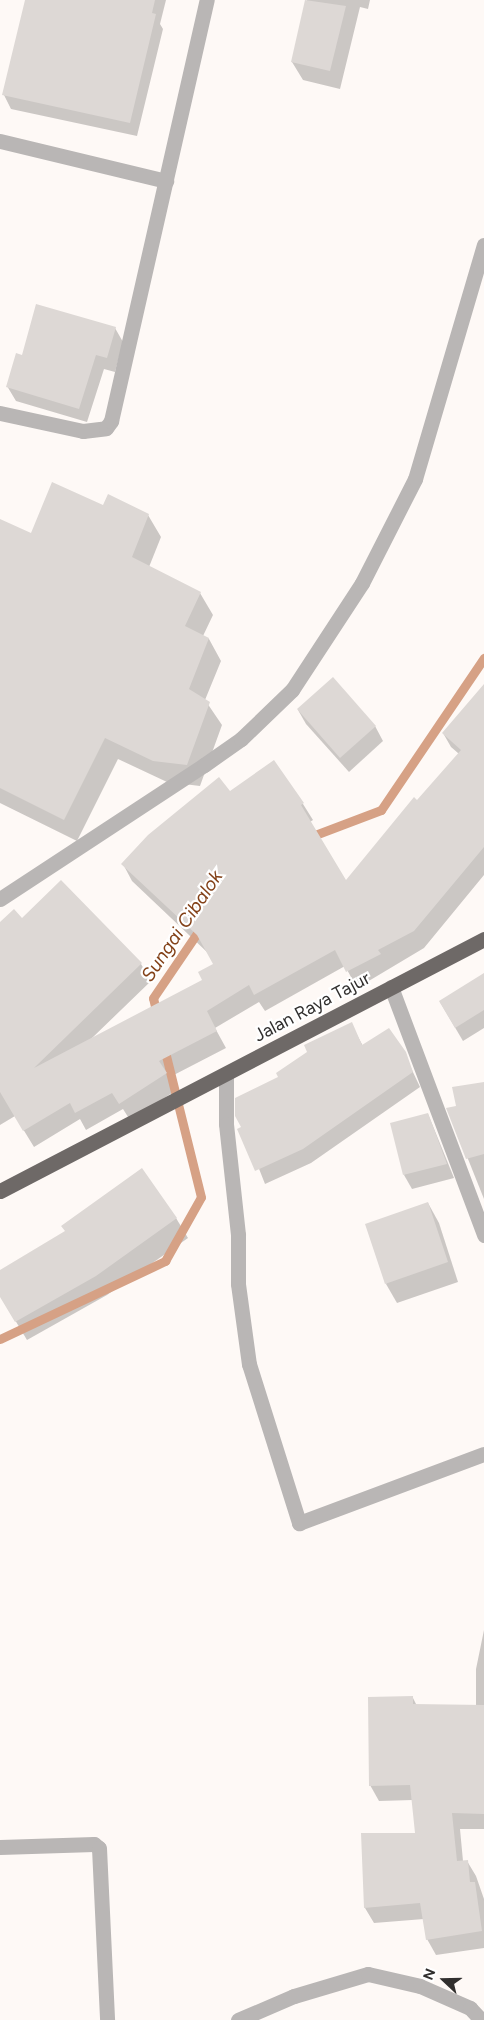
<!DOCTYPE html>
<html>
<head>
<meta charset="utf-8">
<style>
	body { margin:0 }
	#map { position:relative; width:484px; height:2020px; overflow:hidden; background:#fef9f6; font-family:Figtree,sans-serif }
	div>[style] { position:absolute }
	.shadow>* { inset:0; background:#0003 }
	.stream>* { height:9px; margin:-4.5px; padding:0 4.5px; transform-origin:4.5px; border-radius:4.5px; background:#d6a185 }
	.building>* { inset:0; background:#ddd8d5 }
	.minor>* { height:15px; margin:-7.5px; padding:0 7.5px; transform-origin:7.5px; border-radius:7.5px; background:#b9b6b5 }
	.highway>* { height:15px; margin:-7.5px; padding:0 7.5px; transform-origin:7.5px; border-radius:7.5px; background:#6e6967 }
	span { translate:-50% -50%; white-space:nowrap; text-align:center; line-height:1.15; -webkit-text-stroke:4.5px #fff; paint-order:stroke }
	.street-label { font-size:18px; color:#312f2e }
	.water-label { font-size:19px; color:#834118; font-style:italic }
	.north { position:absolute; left:419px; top:1955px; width:50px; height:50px; -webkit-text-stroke:4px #fff; paint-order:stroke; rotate:291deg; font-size:14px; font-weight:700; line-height:20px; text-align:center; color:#312f2e }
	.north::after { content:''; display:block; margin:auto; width:18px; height:22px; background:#312f2e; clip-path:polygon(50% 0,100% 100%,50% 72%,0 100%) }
</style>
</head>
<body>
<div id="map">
	<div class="shadow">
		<div style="clip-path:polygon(26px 0,166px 0,160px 24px,163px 29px,137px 136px,11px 109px,4px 95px)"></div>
		<div style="clip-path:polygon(307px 0,370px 0,368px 9px,360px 7px,340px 89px,303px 80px,292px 62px)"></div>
		<div style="clip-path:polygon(115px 328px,123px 342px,115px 372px,104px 369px,87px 422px,16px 401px,7px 386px,23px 356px)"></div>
		<div style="clip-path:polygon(104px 506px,148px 515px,161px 537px,149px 567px,200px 593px,213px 615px,203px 636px,209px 639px,221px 661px,205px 700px,222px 725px,200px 786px,167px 782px,118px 759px,77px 841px,0 803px,0 521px,32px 535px)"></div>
		<div style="clip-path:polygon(484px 704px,484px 875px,424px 948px,357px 988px,345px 966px,265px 1011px,259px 1002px,215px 1028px,226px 1048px,168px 1078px,175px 1091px,130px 1120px,123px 1109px,86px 1130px,80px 1119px,34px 1147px,15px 1116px,0 1125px,0 924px,22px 920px,141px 964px,151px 981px,91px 1039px,204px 981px,215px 964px,208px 953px,132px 881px,123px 864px,230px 793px,303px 804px,313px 820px,310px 822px,345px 882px,417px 801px,473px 766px,451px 747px,443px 733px)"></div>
		<div style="clip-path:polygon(298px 710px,375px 726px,383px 741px,349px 772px,306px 724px)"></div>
		<div style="clip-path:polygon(484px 975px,484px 1028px,463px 1041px,440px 1002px)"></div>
		<div style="clip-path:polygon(351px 1024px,363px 1046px,404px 1053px,420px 1087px,311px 1163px,265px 1184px,243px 1128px,280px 1077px)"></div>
		<div style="clip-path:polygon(484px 1083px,484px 1199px,448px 1109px,457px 1107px)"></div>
		<div style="clip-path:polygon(428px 1114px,454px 1178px,412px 1189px,404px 1175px)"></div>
		<div style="clip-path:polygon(428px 1203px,439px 1223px,458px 1282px,397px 1303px,386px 1284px)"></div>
		<div style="clip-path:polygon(176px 1218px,188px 1238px,107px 1295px,27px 1340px,0 1295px,0 1271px)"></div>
		<div style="clip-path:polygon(484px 1630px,484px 1829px,460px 1829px,463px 1861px,467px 1861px,476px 1876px,484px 1899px,484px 1948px,436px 1955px,427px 1939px,424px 1919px,374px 1923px,365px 1908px,362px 1835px,416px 1834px,413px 1800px,379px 1801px,370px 1785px,413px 1698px,417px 1706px,476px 1706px,476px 1669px)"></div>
	</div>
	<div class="stream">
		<div style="left:307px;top:838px;width:79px;rotate:-20.7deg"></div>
		<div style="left:381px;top:810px;width:184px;rotate:-55.9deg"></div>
		<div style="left:157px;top:1015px;width:17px;rotate:-103deg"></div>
		<div style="left:153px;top:998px;width:87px;rotate:-55.8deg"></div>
		<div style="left:0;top:1339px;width:183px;rotate:-25.3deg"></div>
		<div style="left:165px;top:1261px;width:73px;rotate:-60.6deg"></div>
		<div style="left:201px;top:1197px;width:154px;rotate:-103.9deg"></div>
	</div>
	<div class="building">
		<div style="clip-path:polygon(25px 0,155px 0,152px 13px,156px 14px,130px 123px,2px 95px)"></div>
		<div style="clip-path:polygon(305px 0,346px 6px,330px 71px,291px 62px)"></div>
		<div style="clip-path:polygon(36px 304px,116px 327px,107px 358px,96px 355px,79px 409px,6px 387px,16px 353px,22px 355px)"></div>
		<div style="clip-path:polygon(52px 482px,103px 505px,108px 494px,149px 514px,132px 557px,201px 592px,185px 626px,209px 638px,189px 689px,210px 702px,187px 765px,153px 761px,105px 738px,64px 820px,0 788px,0 519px,31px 533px)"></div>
		<div style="clip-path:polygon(333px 677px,376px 726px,340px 758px,297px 709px)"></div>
		<div style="clip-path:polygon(484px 684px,484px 847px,414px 931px,378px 950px,381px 954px,346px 972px,335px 950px,254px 995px,249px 985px,207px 1011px,217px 1031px,159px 1061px,167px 1073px,119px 1104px,112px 1093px,75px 1113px,70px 1103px,23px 1131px,0 1092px,0 922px,14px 909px,22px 918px,61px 880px,142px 963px,34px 1068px,202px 980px,198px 972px,213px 964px,197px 935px,121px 864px,148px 835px,219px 777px,230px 791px,274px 760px,304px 803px,301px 805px,346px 880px,414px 797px,417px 800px,461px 750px,442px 733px)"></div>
		<div style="clip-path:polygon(484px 973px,484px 1010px,455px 1028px,439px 1001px)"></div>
		<div style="clip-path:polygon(352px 1022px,362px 1045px,389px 1028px,406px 1052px,413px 1072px,303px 1149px,255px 1171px,237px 1129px,241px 1127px,235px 1116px,235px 1098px,278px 1077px,276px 1073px,307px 1052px,304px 1045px)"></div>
		<div style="clip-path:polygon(484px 1082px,484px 1154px,466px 1159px,446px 1108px,456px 1106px,452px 1087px)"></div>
		<div style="clip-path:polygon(428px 1113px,447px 1164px,403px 1175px,390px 1123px)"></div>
		<div style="clip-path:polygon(142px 1168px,177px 1218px,96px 1276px,15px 1322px,0 1297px,0 1270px,65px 1231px,61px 1226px)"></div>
		<div style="clip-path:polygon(428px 1202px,448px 1262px,385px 1284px,365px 1224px)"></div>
		<div style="clip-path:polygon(413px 1696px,413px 1704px,484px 1705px,484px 1814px,452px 1813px,457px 1861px,468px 1860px,470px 1882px,475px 1882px,482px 1931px,426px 1940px,420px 1903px,364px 1908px,361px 1833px,415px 1833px,410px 1785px,369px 1786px,368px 1697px)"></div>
	</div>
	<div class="minor">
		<div style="left:0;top:141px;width:171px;rotate:13.5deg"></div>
		<div style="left:0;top:413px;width:85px;rotate:12.2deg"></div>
		<div style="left:83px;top:431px;width:23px;rotate:-7deg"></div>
		<div style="left:106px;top:428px;width:9px;rotate:-54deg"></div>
		<div style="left:111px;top:421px;width:432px;rotate:-77.2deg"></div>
		<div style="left:0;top:899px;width:244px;rotate:-33.3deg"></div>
		<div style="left:204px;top:765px;width:45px;rotate:-35.1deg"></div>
		<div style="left:241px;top:739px;width:71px;rotate:-43.9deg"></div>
		<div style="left:292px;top:690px;width:128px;rotate:-56.8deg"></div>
		<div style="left:362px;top:583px;width:117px;rotate:-63deg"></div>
		<div style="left:415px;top:479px;width:244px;rotate:-73.6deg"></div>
		<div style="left:391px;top:987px;width:265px;rotate:69.4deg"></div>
		<div style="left:226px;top:1075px;width:49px;rotate:90deg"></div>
		<div style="left:226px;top:1124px;width:112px;rotate:83.8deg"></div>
		<div style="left:238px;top:1235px;width:49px;rotate:90deg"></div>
		<div style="left:238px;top:1284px;width:81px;rotate:82.2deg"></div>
		<div style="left:249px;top:1364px;width:167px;rotate:72.5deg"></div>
		<div style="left:299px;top:1523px;width:197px;rotate:-20.5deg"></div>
		<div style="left:0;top:1847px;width:94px;rotate:-1.8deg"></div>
		<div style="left:94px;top:1844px;width:6px;rotate:39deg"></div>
		<div style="left:99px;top:1848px;width:172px;rotate:87.3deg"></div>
		<div style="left:238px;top:2020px;width:61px;rotate:-23.2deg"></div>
		<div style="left:294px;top:1996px;width:77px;rotate:-16.6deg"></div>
		<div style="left:368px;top:1974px;width:53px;rotate:13deg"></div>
		<div style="left:420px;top:1986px;width:55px;rotate:23.7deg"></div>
		<div style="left:470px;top:2008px;width:16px;rotate:47deg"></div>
	</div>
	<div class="highway">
		<div style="left:0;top:1191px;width:546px;rotate:-27.5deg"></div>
	</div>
	<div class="street-label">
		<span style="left:312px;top:1007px;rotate:-28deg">Jalan Raya Tajur</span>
	</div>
	<div class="water-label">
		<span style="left:182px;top:926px;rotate:-56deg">Sungai Cibalok</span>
	</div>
	<div class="north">N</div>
</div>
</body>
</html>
